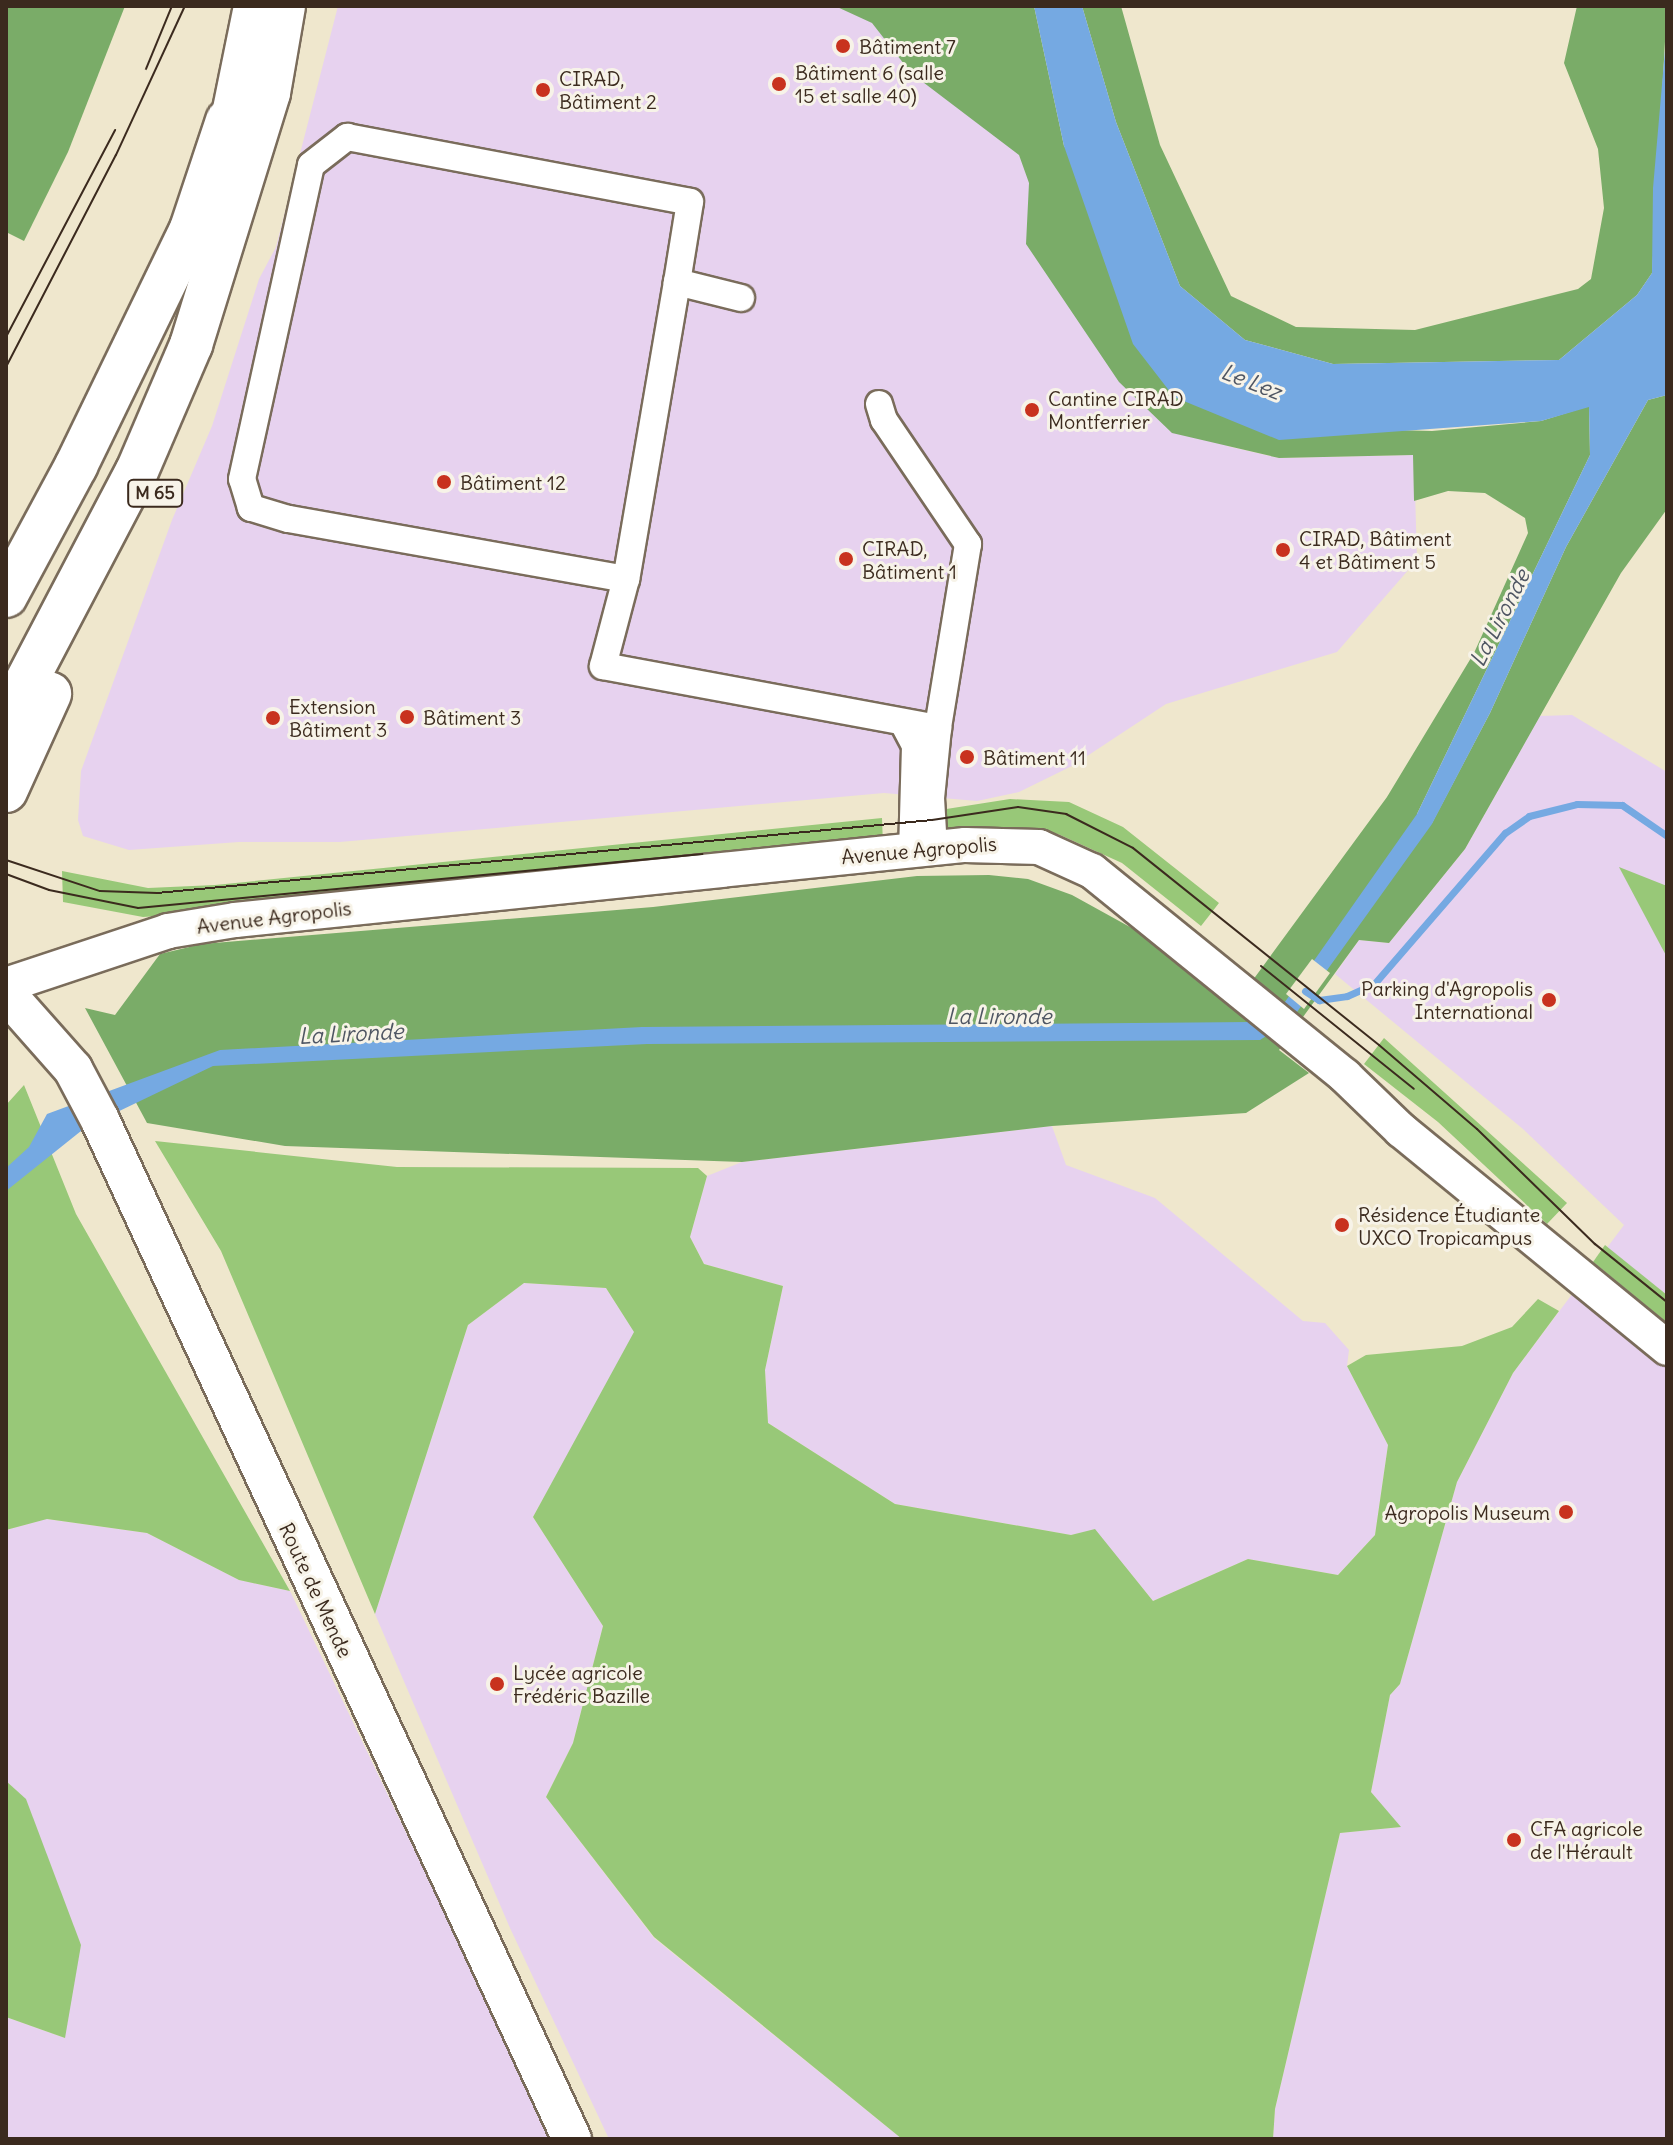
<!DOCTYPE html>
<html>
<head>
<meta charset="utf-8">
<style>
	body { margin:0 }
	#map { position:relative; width:1673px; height:2145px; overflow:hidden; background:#efe7cd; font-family:Delius,sans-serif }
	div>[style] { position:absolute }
	.built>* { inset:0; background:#e7d2ef }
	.green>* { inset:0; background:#98c878 }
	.forest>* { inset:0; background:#7aac68 }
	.water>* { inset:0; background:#75a9e2 }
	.pier>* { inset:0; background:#efe7cd }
	.stream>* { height:7px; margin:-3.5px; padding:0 3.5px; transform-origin:3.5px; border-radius:3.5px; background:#75a9e2 }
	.roads { filter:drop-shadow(2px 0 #7a6c5b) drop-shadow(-2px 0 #7a6c5b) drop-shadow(0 2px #7a6c5b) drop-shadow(0 -2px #7a6c5b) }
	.minor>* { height:26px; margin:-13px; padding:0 13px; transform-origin:13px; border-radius:13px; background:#fff }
	.tertiary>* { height:34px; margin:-17px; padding:0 17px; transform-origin:17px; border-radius:17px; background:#fff }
	.secondary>* { height:38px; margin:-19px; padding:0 19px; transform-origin:19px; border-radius:19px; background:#fff }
	.primary>* { height:42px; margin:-21px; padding:0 21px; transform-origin:21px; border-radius:21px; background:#fff }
	.tram>* { height:2px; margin:-1px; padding:0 1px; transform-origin:1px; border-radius:1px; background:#3b2a1e }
	.dots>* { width:22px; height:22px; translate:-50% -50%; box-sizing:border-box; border:4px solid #f7f3e8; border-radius:50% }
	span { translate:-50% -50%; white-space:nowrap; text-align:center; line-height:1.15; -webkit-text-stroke:6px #f7f3e8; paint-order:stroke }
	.shield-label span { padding:2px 6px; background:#f7f3e8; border:2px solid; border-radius:6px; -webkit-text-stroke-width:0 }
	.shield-label { font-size:18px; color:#3b2a1e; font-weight:700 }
	.poi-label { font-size:20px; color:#3b2a1e }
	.left { translate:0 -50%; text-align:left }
	.right { translate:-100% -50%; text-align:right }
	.street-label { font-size:20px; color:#3b2a1e }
	.water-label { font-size:22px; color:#4f5663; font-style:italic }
	.frame { position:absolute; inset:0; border:8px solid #3b2a1e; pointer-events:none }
</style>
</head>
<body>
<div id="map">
	<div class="built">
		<div style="clip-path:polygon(338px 6px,969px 6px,1227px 446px,1279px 458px,1414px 455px,1417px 560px,1337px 652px,1166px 704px,1072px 766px,1019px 792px,977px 801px,884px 793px,340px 842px,239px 842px,129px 850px,83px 836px,78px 820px,81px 771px,172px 520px,212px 426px,259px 279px,276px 247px)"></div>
		<div style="clip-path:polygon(1572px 715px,1667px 772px,1667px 2139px,1273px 2139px,1275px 2109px,1340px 1833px,1400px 1827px,1371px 1792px,1390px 1695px,1400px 1684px,1457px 1482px,1513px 1373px,1624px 1225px,1523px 1129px,1335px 974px,1359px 940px,1389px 943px,1465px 849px,1540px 716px)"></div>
		<div style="clip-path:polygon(1052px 1126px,1066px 1165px,1155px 1198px,1303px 1321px,1325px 1323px,1349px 1350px,1347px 1366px,1388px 1445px,1375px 1535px,1338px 1575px,1248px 1559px,1153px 1601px,1095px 1530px,1071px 1535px,895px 1504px,768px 1423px,765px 1370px,783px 1286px,704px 1264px,690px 1237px,707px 1176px,742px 1162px)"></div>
		<div style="clip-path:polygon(524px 1283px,606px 1288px,635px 1333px,533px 1517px,603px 1626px,573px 1743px,546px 1797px,654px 1938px,902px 2139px,609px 2139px,510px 1928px,375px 1614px,468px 1325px)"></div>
		<div style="clip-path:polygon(46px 1519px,147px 1533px,239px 1580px,290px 1591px,553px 2139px,6px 2139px,6px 2017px,65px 2038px,26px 1800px,6px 1781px,6px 1530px)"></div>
	</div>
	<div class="green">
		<div style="clip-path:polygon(1010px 799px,1069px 802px,1123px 827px,1219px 903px,1201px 926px,1122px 863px,1058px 834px,1013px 828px,942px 835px,940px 810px)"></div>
		<div style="clip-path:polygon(882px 818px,883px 845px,218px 912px,143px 917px,63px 902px,62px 871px,148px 888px,215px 885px)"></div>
		<div style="clip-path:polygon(1619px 867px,1667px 886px,1667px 957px,1662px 948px)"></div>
		<div style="clip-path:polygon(1384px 1038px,1567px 1203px,1547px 1224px,1438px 1122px,1364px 1064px)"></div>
		<div style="clip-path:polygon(24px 1085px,76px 1214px,290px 1591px,239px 1580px,147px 1533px,47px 1519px,6px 1530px,6px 1105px)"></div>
		<div style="clip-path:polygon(155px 1141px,397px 1167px,698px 1168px,707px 1176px,690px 1237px,704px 1264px,783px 1286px,765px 1370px,768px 1423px,895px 1504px,1071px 1535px,1095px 1529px,1153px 1601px,1248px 1559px,1338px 1575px,1375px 1535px,1388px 1445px,1347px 1366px,1366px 1355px,1462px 1346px,1512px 1327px,1538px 1299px,1559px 1311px,1513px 1373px,1457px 1482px,1400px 1684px,1390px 1695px,1371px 1792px,1401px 1827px,1340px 1833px,1275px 2109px,1273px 2139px,902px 2139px,654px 1937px,546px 1797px,573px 1743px,603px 1626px,533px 1517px,634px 1332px,606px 1288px,524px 1283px,468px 1325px,375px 1614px,221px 1251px)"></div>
		<div style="clip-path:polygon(1605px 1245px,1667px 1295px,1667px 1323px,1593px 1262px)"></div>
		<div style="clip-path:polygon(6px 1781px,26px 1799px,81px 1945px,65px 2038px,6px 2017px)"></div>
	</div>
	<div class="forest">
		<div style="clip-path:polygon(6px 6px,125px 6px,68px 152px,24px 241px,6px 232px)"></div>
		<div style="clip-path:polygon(835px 6px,1034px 6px,1064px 146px,1276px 427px,1432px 431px,1541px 421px,1589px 406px,1590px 455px,1417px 814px,1432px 823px,1490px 713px,1566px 547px,1648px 400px,1667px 395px,1667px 509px,1621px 573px,1465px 849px,1389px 943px,1359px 940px,1279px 1050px,1309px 1073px,1246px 1113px,1052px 1126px,742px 1162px,285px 1146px,147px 1123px,85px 1008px,115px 1015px,160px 954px,202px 944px,653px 907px,917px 876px,989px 875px,1028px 879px,1072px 895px,1139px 932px,1236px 1003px,1387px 797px,1474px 653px,1528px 533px,1525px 518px,1485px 493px,1448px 491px,1414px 501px,1413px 455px,1279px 458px,1172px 433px,1119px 382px,1026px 244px,1029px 183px,1019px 155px,911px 73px,872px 23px)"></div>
		<div style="clip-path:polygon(1082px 6px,1121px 6px,1160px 145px,1231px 296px,1296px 327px,1415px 330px,1578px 289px,1591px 279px,1604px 208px,1598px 149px,1564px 63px,1577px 6px,1667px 6px,1652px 273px,1637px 295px,1559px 360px,1333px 364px,1245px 340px,1180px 286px,1116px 122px)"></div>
	</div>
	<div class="water">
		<div style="clip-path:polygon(1034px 6px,1082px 6px,1116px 122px,1180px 286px,1245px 340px,1333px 364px,1559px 360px,1637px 295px,1652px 273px,1653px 188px,1667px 27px,1667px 395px,1648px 400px,1566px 547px,1490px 713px,1432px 824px,1292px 1019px,1260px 1040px,647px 1044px,213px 1066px,86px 1127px,6px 1191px,6px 1168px,29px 1147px,47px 1114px,220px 1050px,642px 1027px,1251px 1022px,1280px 1009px,1417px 814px,1590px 455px,1589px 407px,1541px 421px,1279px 440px,1174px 397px,1133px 344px,1064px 146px)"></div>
	</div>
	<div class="pier">
		<div style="clip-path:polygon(1312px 959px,1330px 973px,1304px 1009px,1286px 994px)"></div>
	</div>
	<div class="stream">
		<div style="left:1305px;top:991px;width:17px;rotate:33deg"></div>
		<div style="left:1319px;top:1000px;width:28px;rotate:-8deg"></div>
		<div style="left:1347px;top:996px;width:30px;rotate:-24deg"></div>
		<div style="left:1374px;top:984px;width:200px;rotate:-49.1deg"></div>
		<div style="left:1505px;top:833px;width:29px;rotate:-35deg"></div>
		<div style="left:1529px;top:816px;width:49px;rotate:-14deg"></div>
		<div style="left:1577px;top:804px;width:45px;rotate:1.3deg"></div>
		<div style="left:1622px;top:805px;width:55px;rotate:34.6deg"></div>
	</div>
	<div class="roads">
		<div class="minor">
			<div style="left:741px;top:298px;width:66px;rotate:-166deg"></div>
			<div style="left:677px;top:282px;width:301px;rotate:99.7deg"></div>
			<div style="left:626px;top:579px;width:90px;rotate:104.8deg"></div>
			<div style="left:603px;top:666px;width:341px;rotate:10.5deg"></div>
			<div style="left:879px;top:404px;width:17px;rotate:73deg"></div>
			<div style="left:884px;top:420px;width:150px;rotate:55.9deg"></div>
			<div style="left:968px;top:544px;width:186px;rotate:99.3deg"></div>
			<div style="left:938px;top:728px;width:70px;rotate:95.7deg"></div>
			<div style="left:931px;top:798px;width:50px;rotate:86.6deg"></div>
			<div style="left:626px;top:579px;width:343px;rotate:-169.9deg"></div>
			<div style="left:288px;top:519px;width:39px;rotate:-163deg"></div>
			<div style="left:251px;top:508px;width:30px;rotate:-107deg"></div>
			<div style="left:242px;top:479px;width:321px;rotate:-77.6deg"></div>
			<div style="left:311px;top:165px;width:46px;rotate:-37.9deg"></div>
			<div style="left:347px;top:137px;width:349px;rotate:10.7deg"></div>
			<div style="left:690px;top:202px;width:81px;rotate:99.2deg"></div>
			<div style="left:903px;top:723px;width:26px;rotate:62deg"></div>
			<div style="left:915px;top:746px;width:105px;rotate:91.6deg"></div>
		</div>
		<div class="tertiary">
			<div style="left:6px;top:985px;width:171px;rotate:-18.4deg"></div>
			<div style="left:168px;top:931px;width:68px;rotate:-9.3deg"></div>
			<div style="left:235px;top:920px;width:734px;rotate:-5.87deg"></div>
			<div style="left:965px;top:845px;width:74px;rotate:1.5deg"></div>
			<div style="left:1039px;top:847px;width:58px;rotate:24.4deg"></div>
			<div style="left:1092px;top:871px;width:326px;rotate:39deg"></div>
			<div style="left:1345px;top:1076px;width:78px;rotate:44deg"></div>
			<div style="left:1401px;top:1130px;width:344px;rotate:39.3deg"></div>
		</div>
		<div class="secondary">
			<div style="left:11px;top:999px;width:94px;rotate:48.5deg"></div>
			<div style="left:73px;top:1069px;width:58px;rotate:62.1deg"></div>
			<div style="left:100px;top:1120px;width:1123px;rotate:65.15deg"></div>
		</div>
		<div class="primary">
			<div style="left:226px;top:149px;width:141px;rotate:-78.5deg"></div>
			<div style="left:6px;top:596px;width:148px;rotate:-61.7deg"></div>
			<div style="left:76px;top:466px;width:263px;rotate:-64.1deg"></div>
			<div style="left:191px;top:229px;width:114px;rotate:-71.6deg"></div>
			<div style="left:6px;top:720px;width:281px;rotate:-62.3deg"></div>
			<div style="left:137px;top:471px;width:137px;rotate:-66.8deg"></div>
			<div style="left:191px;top:345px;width:264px;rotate:-72.8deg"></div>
			<div style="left:269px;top:93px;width:88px;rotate:-80.2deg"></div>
			<div style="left:6px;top:791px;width:107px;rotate:-65.6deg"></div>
		</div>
	</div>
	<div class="tram">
		<div style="left:146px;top:69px;width:68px;rotate:-67.6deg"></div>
		<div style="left:6px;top:337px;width:234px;rotate:-62.2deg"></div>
		<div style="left:6px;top:367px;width:239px;rotate:-62.6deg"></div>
		<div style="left:116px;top:155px;width:164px;rotate:-65.2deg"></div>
		<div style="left:6px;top:860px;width:99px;rotate:18.3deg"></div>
		<div style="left:100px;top:891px;width:57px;rotate:2deg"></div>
		<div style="left:157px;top:893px;width:778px;rotate:-5.38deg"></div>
		<div style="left:932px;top:820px;width:87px;rotate:-8.6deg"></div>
		<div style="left:1018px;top:807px;width:49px;rotate:8.3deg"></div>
		<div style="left:1066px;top:814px;width:75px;rotate:26.9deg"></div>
		<div style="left:1133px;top:848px;width:315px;rotate:38.7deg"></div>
		<div style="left:1379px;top:1045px;width:129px;rotate:40.6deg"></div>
		<div style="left:1477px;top:1129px;width:165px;rotate:44.3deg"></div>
		<div style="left:1595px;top:1244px;width:92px;rotate:38.9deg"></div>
		<div style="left:6px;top:874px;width:46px;rotate:20.4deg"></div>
		<div style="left:49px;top:890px;width:91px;rotate:11.4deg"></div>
		<div style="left:138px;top:908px;width:567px;rotate:-5.47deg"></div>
		<div style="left:1261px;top:966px;width:196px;rotate:38.8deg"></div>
	</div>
	<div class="dots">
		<div style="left:843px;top:46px;background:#c8321e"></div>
		<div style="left:779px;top:84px;background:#c8321e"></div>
		<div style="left:543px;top:90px;background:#c8321e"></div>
		<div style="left:1032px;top:410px;background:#c8321e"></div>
		<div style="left:444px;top:482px;background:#c8321e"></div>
		<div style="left:1283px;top:550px;background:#c8321e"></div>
		<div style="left:846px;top:559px;background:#c8321e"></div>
		<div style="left:407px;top:717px;background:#c8321e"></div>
		<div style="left:273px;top:718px;background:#c8321e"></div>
		<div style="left:967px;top:757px;background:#c8321e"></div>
		<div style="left:1549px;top:1000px;background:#c8321e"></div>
		<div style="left:1342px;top:1225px;background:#c8321e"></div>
		<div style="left:1566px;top:1512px;background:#c8321e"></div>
		<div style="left:497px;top:1684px;background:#c8321e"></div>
		<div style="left:1514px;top:1840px;background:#c8321e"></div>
	</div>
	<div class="shield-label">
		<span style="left:155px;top:493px">M 65</span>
	</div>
	<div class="poi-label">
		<span class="left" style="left:859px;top:46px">Bâtiment 7</span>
		<span class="left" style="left:795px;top:84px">Bâtiment 6 (salle<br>15 et salle 40)</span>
		<span class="left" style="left:559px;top:90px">CIRAD,<br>Bâtiment 2</span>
		<span class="left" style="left:1048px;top:410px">Cantine CIRAD<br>Montferrier</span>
		<span class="left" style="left:460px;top:482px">Bâtiment 12</span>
		<span class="left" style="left:1299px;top:550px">CIRAD, Bâtiment<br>4 et Bâtiment 5</span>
		<span class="left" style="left:862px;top:560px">CIRAD,<br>Bâtiment 1</span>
		<span class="left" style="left:289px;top:718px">Extension<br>Bâtiment 3</span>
		<span class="left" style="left:423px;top:717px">Bâtiment 3</span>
		<span class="left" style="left:983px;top:757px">Bâtiment 11</span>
		<span class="right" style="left:1533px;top:1000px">Parking d'Agropolis<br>International</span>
		<span class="left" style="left:1358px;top:1226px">Résidence Étudiante<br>UXCO Tropicampus</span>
		<span class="right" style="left:1550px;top:1512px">Agropolis Museum</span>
		<span class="left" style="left:513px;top:1684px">Lycée agricole<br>Frédéric Bazille</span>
		<span class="left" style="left:1530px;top:1840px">CFA agricole<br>de l'Hérault</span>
	</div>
	<div class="street-label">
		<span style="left:919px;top:850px;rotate:-5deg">Avenue Agropolis</span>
		<span style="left:274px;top:917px;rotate:-7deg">Avenue Agropolis</span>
		<span style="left:316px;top:1590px;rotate:65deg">Route de Mende</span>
	</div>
	<div class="water-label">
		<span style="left:1251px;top:382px;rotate:21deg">Le Lez</span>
		<span style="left:1500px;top:618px;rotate:-63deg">La Lironde</span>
		<span style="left:999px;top:1017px">La Lironde</span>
		<span style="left:351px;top:1034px;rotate:-3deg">La Lironde</span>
	</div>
	<div class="frame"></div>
</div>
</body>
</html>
